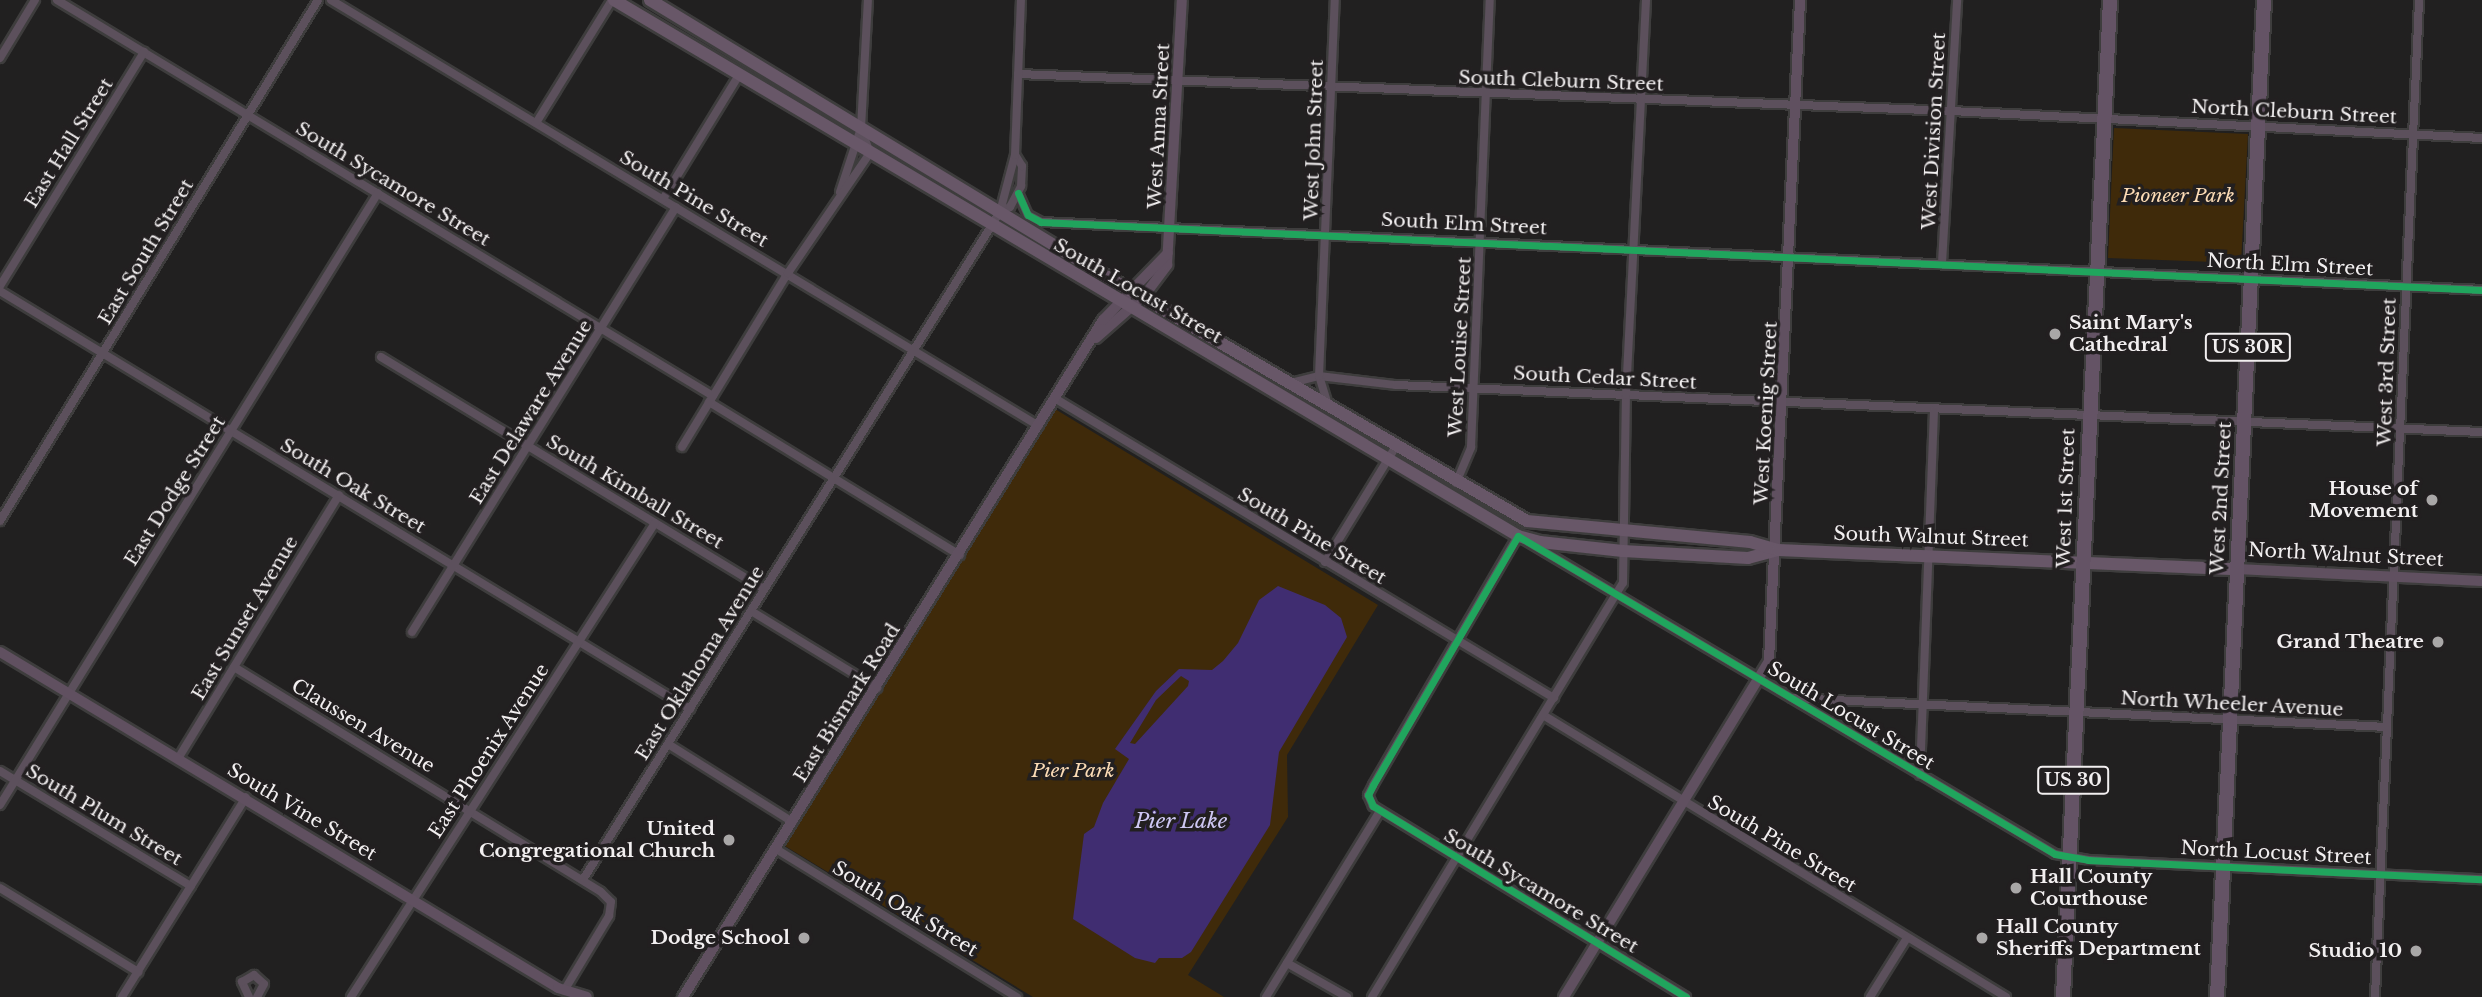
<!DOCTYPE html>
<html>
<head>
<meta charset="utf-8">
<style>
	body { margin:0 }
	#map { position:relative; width:2482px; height:997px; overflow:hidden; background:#212020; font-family:"Libre Baskerville",serif }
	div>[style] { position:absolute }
	.green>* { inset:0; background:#3f2a0a }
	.water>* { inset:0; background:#402d71 }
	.roads { filter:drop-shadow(2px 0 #3e3d3d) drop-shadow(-2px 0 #3e3d3d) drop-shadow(0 2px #3e3d3d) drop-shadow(0 -2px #3e3d3d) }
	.street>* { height:8px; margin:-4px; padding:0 4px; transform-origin:4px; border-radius:4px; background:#5c505c }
	.secondary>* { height:10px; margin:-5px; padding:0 5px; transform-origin:5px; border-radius:5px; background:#605060 }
	.primary>* { height:12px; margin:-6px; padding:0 6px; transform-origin:6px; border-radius:6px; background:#685768 }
	.highway>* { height:14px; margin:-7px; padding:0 7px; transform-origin:7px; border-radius:7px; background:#645365 }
	.cycleway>* { height:7px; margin:-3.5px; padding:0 3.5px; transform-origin:3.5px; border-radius:3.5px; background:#20a55d }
	.dots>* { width:19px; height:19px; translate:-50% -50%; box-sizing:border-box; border:4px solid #221f20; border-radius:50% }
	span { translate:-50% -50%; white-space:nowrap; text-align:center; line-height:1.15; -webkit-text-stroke:7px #221f20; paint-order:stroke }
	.shield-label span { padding:2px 5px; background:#221f20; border:2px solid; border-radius:5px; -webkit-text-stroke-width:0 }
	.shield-label { font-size:18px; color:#f2eff0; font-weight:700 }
	.street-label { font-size:19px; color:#f2eff0 }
	.park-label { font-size:19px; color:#fbdbb5; font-style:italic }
	.poi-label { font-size:19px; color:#f2eff0; font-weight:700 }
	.left { translate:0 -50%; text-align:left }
	.right { translate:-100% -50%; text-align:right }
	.water-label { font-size:21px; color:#cec7f3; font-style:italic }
</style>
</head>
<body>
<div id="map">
	<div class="green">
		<div style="clip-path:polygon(2114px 128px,2248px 134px,2241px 263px,2108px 258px)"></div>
		<div style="clip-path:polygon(1055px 409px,1378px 605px,1287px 755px,1288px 817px,1188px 975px,1224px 997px,1033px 997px,785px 846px)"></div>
	</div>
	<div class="water">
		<div style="clip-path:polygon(evenodd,1278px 586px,1325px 605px,1341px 618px,1347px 637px,1279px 752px,1270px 825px,1191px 952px,1182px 958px,1159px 958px,1155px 963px,1135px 958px,1073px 919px,1084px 834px,1094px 827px,1103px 803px,1129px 759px,1115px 749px,1156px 691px,1179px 669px,1212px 670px,1223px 661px,1238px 643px,1259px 600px,1278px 586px,1181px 676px,1189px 681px,1188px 686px,1135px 744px,1130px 743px,1156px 700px,1181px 676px)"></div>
	</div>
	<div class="roads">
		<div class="street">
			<div style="left:57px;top:0;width:766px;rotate:31.12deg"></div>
			<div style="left:331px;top:0;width:826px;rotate:31.04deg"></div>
			<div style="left:0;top:58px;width:68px;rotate:-58.9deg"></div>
			<div style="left:1018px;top:74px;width:934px;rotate:2.27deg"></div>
			<div style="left:1951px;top:111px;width:532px;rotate:2.91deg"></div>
			<div style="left:536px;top:123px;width:145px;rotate:-58.3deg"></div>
			<div style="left:840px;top:192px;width:67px;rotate:-71.8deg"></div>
			<div style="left:1018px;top:193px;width:24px;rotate:66deg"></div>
			<div style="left:1028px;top:215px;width:15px;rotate:28deg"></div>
			<div style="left:1041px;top:222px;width:1443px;rotate:2.7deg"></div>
			<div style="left:663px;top:199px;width:145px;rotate:-58.5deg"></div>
			<div style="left:1000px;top:212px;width:11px;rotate:-27deg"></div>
			<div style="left:1010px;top:207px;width:24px;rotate:-62deg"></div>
			<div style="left:1021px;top:186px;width:20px;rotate:-87deg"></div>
			<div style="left:1022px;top:166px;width:13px;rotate:-122deg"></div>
			<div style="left:1942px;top:263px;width:263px;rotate:-86.7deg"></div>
			<div style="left:0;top:286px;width:275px;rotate:-58.4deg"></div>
			<div style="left:0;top:291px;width:807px;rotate:31.21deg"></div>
			<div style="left:381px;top:357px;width:448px;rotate:31.2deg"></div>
			<div style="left:1291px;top:383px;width:29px;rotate:-14deg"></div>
			<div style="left:1319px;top:376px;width:78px;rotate:6.7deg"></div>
			<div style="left:1396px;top:385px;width:1087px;rotate:2.48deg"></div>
			<div style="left:1056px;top:399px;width:581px;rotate:30.98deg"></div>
			<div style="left:709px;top:402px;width:294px;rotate:31.4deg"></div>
			<div style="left:1328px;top:405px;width:30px;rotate:-107deg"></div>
			<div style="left:1319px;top:376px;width:376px;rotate:-87.6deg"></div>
			<div style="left:682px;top:447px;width:204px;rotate:-58.7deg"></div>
			<div style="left:788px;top:273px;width:145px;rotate:-55.7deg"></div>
			<div style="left:870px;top:153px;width:27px;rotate:-110deg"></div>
			<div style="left:861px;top:128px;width:128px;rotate:-86.9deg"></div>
			<div style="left:1456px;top:483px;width:39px;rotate:-67deg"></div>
			<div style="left:1471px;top:447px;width:447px;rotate:-87.6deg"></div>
			<div style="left:0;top:521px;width:610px;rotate:-58.6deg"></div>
			<div style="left:1325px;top:562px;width:136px;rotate:-58.5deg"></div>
			<div style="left:751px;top:611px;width:148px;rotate:31.4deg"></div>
			<div style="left:412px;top:632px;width:500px;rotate:-58.15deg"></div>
			<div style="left:234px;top:667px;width:430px;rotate:31.5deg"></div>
			<div style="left:601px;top:892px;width:14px;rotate:45deg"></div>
			<div style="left:611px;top:902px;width:14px;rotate:98deg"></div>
			<div style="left:609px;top:916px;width:87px;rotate:121deg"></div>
			<div style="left:1792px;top:698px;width:596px;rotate:2.79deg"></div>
			<div style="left:1543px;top:715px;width:542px;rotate:31.34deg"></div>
			<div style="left:668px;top:744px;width:147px;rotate:32deg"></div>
			<div style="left:179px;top:757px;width:307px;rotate:-58.6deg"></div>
			<div style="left:0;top:771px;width:223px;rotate:31.1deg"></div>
			<div style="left:1920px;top:775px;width:365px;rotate:-87.8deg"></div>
			<div style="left:0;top:805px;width:719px;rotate:-58.3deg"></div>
			<div style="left:776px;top:849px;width:283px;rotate:31.6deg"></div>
			<div style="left:584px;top:878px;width:785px;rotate:-58.01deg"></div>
			<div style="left:1000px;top:212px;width:59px;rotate:-75.3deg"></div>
			<div style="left:1015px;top:155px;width:155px;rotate:-87.8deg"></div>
			<div style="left:0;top:888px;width:162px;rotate:31.3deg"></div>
			<div style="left:1287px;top:963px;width:69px;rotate:29.5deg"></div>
			<div style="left:122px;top:997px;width:235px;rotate:-58.2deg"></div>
			<div style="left:249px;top:997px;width:17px;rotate:-115deg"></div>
			<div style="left:242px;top:982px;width:14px;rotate:-30deg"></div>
			<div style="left:254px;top:975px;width:13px;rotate:42deg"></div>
			<div style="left:264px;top:984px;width:15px;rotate:118deg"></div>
			<div style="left:351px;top:997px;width:563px;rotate:-57.33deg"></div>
			<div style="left:1266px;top:997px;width:218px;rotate:-58.5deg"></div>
			<div style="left:1372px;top:997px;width:484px;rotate:-58.8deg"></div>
			<div style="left:1623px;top:583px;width:188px;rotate:-89.1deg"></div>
			<div style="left:1626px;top:395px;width:396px;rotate:-87.1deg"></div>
			<div style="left:1686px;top:997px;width:367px;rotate:-148.6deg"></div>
			<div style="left:1373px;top:806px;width:12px;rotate:-114deg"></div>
			<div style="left:1368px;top:795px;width:11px;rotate:-63deg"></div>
			<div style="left:1373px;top:785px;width:288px;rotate:-59.8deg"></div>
			<div style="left:1518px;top:536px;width:624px;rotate:30.63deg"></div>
			<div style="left:2055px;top:854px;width:34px;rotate:10deg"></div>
			<div style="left:2088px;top:860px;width:394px;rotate:2.8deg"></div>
			<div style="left:1870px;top:997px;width:70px;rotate:-57.9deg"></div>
			<div style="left:2375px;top:997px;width:998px;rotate:-87.47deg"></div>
		</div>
		<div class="secondary">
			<div style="left:1096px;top:338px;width:64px;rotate:-41.2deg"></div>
			<div style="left:1144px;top:296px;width:39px;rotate:-53deg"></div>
			<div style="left:1167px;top:265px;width:265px;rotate:-86.8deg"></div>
			<div style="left:2237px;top:569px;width:245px;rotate:2.8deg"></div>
			<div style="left:0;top:652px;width:651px;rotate:31.05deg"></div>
			<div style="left:558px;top:988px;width:30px;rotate:17deg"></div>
			<div style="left:683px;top:997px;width:797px;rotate:-58.19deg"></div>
			<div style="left:1103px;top:320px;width:93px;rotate:-45.9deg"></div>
			<div style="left:1564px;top:997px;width:394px;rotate:-58.6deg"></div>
			<div style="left:1769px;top:661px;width:662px;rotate:-87.31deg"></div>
		</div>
		<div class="primary">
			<div style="left:614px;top:0;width:1051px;rotate:30.66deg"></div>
			<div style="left:1518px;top:536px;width:23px;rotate:15deg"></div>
			<div style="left:1540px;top:542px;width:83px;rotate:6.2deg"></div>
			<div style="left:1623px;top:551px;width:125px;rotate:3.2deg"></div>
			<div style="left:1748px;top:558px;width:30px;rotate:-15deg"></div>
			<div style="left:650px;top:0;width:515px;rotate:31.25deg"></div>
			<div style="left:1090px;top:267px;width:505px;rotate:30.17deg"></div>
			<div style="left:1527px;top:521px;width:224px;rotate:5.4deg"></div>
			<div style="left:1750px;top:542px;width:29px;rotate:16deg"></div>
			<div style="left:1778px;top:550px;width:459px;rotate:2.4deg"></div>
		</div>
		<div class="highway">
			<div style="left:2063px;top:997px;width:998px;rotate:-87.3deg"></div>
			<div style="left:2217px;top:997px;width:998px;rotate:-87.3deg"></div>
		</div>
	</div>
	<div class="cycleway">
		<div style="left:1018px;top:193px;width:24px;rotate:66deg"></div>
		<div style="left:1028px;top:215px;width:15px;rotate:28deg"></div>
		<div style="left:1041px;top:222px;width:1443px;rotate:2.7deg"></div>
		<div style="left:1686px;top:997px;width:367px;rotate:-148.6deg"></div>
		<div style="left:1373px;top:806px;width:12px;rotate:-114deg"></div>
		<div style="left:1368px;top:795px;width:11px;rotate:-63deg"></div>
		<div style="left:1373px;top:785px;width:288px;rotate:-59.8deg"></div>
		<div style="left:1518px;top:536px;width:624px;rotate:30.63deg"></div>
		<div style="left:2055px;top:854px;width:34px;rotate:10deg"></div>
		<div style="left:2088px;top:860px;width:394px;rotate:2.8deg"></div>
	</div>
	<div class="dots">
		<div style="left:2055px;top:334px;background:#a9a7a7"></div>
		<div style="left:2432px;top:500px;background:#a9a7a7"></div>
		<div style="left:2438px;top:642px;background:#a9a7a7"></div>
		<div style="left:729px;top:840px;background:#a9a7a7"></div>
		<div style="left:2016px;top:888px;background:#a9a7a7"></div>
		<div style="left:804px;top:938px;background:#a9a7a7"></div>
		<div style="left:1982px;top:938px;background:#a9a7a7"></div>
		<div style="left:2416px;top:951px;background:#a9a7a7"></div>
	</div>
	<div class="shield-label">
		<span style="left:2248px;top:347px">US 30R</span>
		<span style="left:2073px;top:780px">US 30</span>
	</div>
	<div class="street-label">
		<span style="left:1561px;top:81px;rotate:2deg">South Cleburn Street</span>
		<span style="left:2294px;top:112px;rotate:3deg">North Cleburn Street</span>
		<span style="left:1159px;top:126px;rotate:-87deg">West Anna Street</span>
		<span style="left:1934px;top:131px;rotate:-87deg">West Division Street</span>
		<span style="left:1314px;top:140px;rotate:-88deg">West John Street</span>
		<span style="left:69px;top:143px;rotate:-58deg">East Hall Street</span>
		<span style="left:393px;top:184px;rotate:31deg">South Sycamore Street</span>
		<span style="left:694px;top:199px;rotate:31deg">South Pine Street</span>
		<span style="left:1464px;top:224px;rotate:3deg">South Elm Street</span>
		<span style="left:146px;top:252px;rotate:-59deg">East South Street</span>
		<span style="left:2290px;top:265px;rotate:3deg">North Elm Street</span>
		<span style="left:1138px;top:291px;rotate:30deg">South Locust Street</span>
		<span style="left:1460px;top:347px;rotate:-87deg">West Louise Street</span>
		<span style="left:2387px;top:372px;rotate:-88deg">West 3rd Street</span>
		<span style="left:1605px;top:378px;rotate:3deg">South Cedar Street</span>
		<span style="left:531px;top:412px;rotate:-58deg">East Delaware Avenue</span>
		<span style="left:1766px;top:413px;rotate:-87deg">West Koenig Street</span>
		<span style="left:353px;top:486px;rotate:31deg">South Oak Street</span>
		<span style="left:175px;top:491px;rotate:-58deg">East Dodge Street</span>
		<span style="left:635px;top:492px;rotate:31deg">South Kimball Street</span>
		<span style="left:2066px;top:498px;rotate:-88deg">West 1st Street</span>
		<span style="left:2221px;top:498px;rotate:-87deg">West 2nd Street</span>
		<span style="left:1312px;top:536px;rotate:31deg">South Pine Street</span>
		<span style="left:1931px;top:537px;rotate:2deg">South Walnut Street</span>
		<span style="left:2346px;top:555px;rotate:3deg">North Walnut Street</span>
		<span style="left:245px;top:618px;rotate:-59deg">East Sunset Avenue</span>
		<span style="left:700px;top:663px;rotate:-58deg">East Oklahoma Avenue</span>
		<span style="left:847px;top:703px;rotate:-58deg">East Bismark Road</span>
		<span style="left:2232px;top:704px;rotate:3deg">North Wheeler Avenue</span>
		<span style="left:1851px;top:716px;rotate:31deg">South Locust Street</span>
		<span style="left:363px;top:726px;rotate:31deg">Claussen Avenue</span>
		<span style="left:489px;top:751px;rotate:-57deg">East Phoenix Avenue</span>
		<span style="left:302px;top:812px;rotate:31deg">South Vine Street</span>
		<span style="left:104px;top:815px;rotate:31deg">South Plum Street</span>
		<span style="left:1782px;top:844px;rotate:31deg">South Pine Street</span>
		<span style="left:2276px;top:853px;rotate:3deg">North Locust Street</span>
		<span style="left:1541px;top:891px;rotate:31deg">South Sycamore Street</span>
		<span style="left:905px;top:909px;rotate:31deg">South Oak Street</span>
	</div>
	<div class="park-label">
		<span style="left:2178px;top:196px">Pioneer Park</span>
		<span style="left:1073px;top:771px">Pier Park</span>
	</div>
	<div class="poi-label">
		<span class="left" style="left:2069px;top:334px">Saint Mary's<br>Cathedral</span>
		<span class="right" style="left:2418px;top:500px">House of<br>Movement</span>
		<span class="right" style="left:2424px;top:642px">Grand Theatre</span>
		<span class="right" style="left:715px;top:840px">United<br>Congregational Church</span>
		<span class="left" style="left:2030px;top:888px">Hall County<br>Courthouse</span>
		<span class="left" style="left:1996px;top:938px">Hall County<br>Sheriffs Department</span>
		<span class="right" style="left:790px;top:938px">Dodge School</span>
		<span class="right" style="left:2402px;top:951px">Studio 10</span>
	</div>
	<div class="water-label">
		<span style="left:1181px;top:821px">Pier Lake</span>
	</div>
</div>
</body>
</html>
